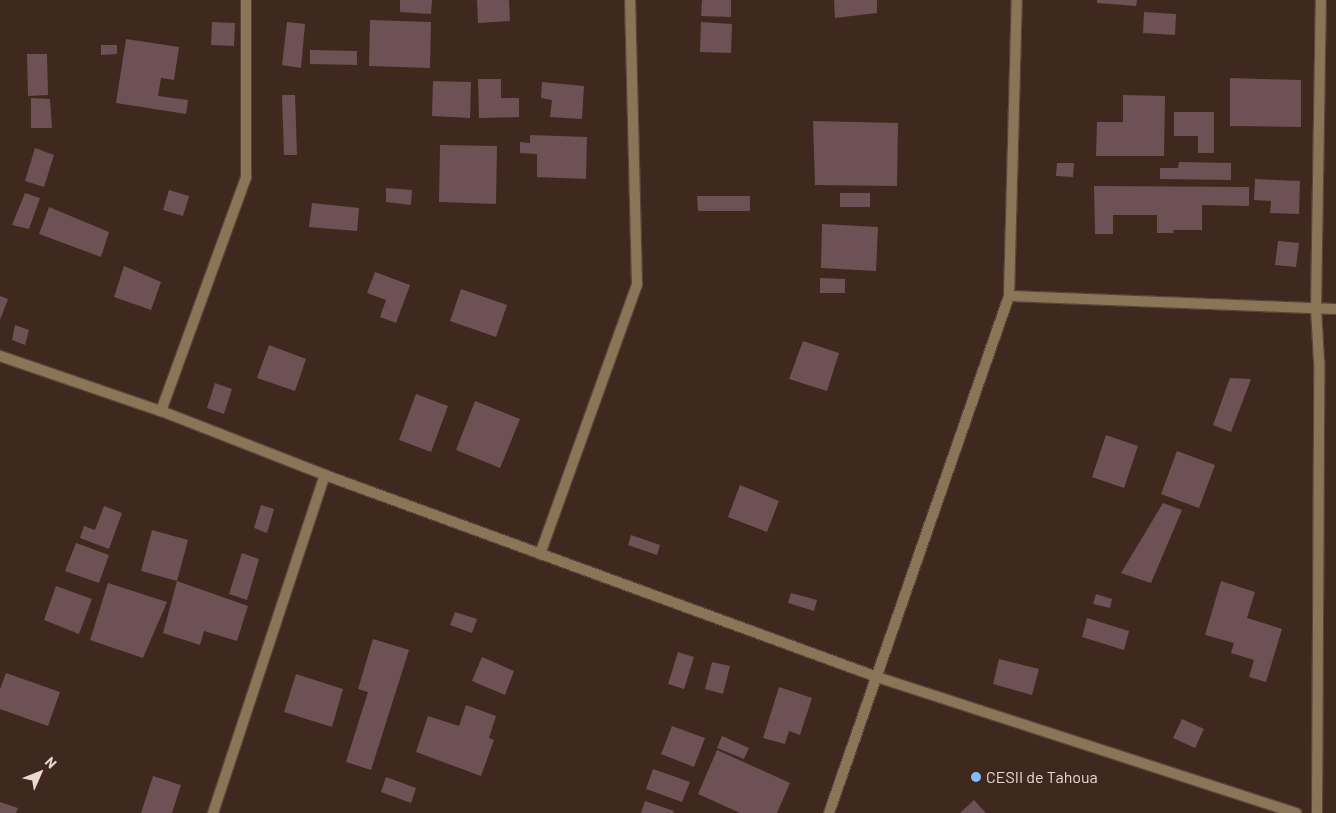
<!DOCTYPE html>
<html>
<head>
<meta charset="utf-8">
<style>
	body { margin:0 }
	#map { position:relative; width:1336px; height:813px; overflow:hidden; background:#3f281e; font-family:Barlow,sans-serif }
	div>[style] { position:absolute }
	.building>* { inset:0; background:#6e5154 }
	.roads { filter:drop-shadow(1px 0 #5a443b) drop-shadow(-1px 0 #5a443b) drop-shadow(0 1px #5a443b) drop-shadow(0 -1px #5a443b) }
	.service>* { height:10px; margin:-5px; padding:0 5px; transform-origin:5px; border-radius:5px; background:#8b7557 }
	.minor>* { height:10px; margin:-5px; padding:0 5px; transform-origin:5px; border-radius:5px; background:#8b7557 }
	.tertiary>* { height:10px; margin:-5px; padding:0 5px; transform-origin:5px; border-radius:5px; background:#8b7557 }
	.dots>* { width:14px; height:14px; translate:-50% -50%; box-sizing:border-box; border:2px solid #3f281e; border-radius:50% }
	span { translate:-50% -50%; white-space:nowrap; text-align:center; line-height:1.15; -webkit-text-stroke:5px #3f281e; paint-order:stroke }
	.poi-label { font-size:16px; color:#e9d9d3 }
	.left { translate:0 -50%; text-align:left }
	.north { position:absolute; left:15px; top:748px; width:50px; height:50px; -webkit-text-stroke:4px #3f281e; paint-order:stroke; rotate:46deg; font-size:14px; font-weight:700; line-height:20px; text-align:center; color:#e9d9d3 }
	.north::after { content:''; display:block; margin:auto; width:18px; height:22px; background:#e9d9d3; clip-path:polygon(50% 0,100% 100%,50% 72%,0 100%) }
</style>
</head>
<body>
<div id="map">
	<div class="building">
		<div style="clip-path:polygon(400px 0,432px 0,431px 14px,400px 12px)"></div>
		<div style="clip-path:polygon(477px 0,509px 0,510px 21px,478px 23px)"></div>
		<div style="clip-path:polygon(702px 0,731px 0,731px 17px,701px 16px)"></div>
		<div style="clip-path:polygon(834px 0,877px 0,877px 13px,835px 18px)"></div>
		<div style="clip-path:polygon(1097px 0,1137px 0,1136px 6px,1097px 3px)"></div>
		<div style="clip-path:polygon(1144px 12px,1176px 14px,1175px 35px,1143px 33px)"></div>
		<div style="clip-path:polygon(370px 20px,431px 22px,430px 68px,369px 66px)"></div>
		<div style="clip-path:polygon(212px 22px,235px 23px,234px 46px,211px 45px)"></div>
		<div style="clip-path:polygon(287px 22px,305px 24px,301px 68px,282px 65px)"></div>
		<div style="clip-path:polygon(701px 22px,732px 24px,731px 53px,700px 52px)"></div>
		<div style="clip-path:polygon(126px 39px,179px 47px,174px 80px,161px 78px,158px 96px,188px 100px,186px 114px,116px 103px)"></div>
		<div style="clip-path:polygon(101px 45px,117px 45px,117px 54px,101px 55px)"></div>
		<div style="clip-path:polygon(310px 50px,357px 51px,357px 65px,310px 64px)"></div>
		<div style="clip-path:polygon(27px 54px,47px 54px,48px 95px,28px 96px)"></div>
		<div style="clip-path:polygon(1230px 78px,1301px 80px,1301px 127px,1230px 126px)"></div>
		<div style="clip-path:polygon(478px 79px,501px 79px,501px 98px,519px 98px,519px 117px,479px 118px)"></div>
		<div style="clip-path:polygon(433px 81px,471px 82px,470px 118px,432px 116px)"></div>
		<div style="clip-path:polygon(542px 82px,584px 86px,582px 119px,550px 117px,552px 100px,541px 98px)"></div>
		<div style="clip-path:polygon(282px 95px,295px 95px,297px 155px,284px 155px)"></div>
		<div style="clip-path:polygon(1123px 95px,1165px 96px,1164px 156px,1096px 156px,1097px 122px,1123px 122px)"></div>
		<div style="clip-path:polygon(31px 98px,50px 99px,52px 128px,31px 128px)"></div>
		<div style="clip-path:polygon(1174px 112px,1214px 112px,1214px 153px,1198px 153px,1198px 136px,1174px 136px)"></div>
		<div style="clip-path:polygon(813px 121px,898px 123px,897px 186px,815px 185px)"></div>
		<div style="clip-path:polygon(530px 135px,587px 137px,586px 179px,537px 177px,537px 154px,520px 153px,520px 142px,530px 143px)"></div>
		<div style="clip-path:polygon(440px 145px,497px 146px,496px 204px,439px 202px)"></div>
		<div style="clip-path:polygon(35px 148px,54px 155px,44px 187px,25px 181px)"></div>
		<div style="clip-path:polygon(1179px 162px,1231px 163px,1231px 180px,1160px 179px,1160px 168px,1178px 168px)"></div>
		<div style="clip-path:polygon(1057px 163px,1074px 163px,1073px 177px,1056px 176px)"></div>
		<div style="clip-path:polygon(1255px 179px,1300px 181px,1299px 214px,1270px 213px,1271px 201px,1254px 200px)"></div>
		<div style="clip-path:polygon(1094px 186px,1249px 187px,1249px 206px,1202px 205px,1202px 230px,1173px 230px,1174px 233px,1157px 233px,1157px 215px,1113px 215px,1113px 234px,1095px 234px)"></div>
		<div style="clip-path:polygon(386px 188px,412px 190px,411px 205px,386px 202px)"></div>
		<div style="clip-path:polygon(169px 190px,189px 196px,183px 216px,163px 210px)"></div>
		<div style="clip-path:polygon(25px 193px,40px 198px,29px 229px,12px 225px)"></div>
		<div style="clip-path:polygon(840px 193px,870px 193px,870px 207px,840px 207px)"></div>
		<div style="clip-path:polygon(697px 196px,750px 196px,750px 211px,698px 211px)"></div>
		<div style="clip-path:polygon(312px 203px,359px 208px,357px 231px,309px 227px)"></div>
		<div style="clip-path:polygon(49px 207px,109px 232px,101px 257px,39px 234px)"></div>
		<div style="clip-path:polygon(822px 224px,878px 227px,876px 271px,821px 268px)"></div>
		<div style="clip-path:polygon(1278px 241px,1299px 243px,1296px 267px,1275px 265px)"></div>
		<div style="clip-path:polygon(124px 266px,161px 282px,151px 310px,114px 297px)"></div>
		<div style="clip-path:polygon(375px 272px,410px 285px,396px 323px,380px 317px,386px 300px,367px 293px)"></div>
		<div style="clip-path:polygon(820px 278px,845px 279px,845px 293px,820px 293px)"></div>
		<div style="clip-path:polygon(461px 289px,507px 305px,496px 337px,450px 321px)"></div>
		<div style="clip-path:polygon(0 296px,8px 299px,0 320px)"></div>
		<div style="clip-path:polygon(15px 325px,29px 330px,25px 345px,12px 340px)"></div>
		<div style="clip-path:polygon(803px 341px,839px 353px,827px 391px,789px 379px)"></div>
		<div style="clip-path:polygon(269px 345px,306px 359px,295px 391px,257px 378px)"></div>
		<div style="clip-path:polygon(1230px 378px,1251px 379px,1231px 432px,1213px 425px)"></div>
		<div style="clip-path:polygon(215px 383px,232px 389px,224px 414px,207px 408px)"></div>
		<div style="clip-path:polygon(416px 394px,448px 406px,431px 452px,399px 440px)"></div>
		<div style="clip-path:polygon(475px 401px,520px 419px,500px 468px,456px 450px)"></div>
		<div style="clip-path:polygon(1106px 435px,1138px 446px,1124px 488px,1092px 477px)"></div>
		<div style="clip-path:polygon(1177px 451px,1215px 465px,1199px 508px,1161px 494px)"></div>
		<div style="clip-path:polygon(740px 485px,779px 501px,767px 532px,728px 517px)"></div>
		<div style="clip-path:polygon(1163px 503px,1182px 510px,1151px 583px,1121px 573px)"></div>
		<div style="clip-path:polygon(261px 505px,274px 509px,267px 533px,254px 528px)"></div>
		<div style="clip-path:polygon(104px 506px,122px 513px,109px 549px,80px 538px,84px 526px,95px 530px)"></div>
		<div style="clip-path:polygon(152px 530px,188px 540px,177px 581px,248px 606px,237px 641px,204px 631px,200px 645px,163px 633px,177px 581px,141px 571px)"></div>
		<div style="clip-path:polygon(631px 535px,660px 545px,657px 555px,628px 545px)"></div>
		<div style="clip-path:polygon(76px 543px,109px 555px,99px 583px,65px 571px)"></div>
		<div style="clip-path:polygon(242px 553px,259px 559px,247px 600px,229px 594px)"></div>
		<div style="clip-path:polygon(1221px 581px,1255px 592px,1247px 618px,1282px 629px,1266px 682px,1249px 677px,1254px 660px,1231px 653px,1234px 643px,1205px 635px)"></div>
		<div style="clip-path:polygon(108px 583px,167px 602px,143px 658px,90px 640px)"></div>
		<div style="clip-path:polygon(56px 586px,92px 599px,79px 634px,44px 620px)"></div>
		<div style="clip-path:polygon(791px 593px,817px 600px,814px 611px,788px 603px)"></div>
		<div style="clip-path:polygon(1096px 594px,1112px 599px,1110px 608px,1093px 604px)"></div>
		<div style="clip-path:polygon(455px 612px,477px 619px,472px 633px,450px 625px)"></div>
		<div style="clip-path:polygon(1087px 618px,1129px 631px,1124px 650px,1082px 637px)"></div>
		<div style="clip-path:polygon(373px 639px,409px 650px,371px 770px,346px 762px,368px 692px,358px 689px)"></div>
		<div style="clip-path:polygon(678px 652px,694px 657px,684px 689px,668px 684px)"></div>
		<div style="clip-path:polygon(482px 657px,514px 671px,505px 695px,472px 681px)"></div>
		<div style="clip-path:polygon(999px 659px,1039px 669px,1032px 695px,993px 684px)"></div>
		<div style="clip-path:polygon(712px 662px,730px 666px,723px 694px,705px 689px)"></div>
		<div style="clip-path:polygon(6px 673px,60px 692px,48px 726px,0 709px,0 689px)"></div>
		<div style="clip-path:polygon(296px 674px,343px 689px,332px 727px,284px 712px)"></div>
		<div style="clip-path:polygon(779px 687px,812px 698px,800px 735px,789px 731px,785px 744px,763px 738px)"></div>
		<div style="clip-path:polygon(466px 705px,496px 716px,489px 738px,494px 740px,481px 776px,416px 752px,428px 716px,459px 726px)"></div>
		<div style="clip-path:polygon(1182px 719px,1204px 729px,1195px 748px,1173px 738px)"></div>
		<div style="clip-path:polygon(672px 726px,705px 738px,694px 767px,661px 754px)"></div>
		<div style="clip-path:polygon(722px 736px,749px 748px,744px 759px,717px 748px)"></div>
		<div style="clip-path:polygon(717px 750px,790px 783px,777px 813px,740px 813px,698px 794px)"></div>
		<div style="clip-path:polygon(653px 769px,690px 782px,682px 802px,646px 789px)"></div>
		<div style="clip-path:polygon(153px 776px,181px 785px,172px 813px,141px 813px)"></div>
		<div style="clip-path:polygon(386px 777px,416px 788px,411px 803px,381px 792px)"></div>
		<div style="clip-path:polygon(974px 800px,986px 813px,960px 813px)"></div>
		<div style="clip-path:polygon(645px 801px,674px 811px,673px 813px,641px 813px)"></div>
		<div style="clip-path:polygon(0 802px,18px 808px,16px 813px,0 813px)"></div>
	</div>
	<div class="roads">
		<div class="service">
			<div style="left:540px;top:554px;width:287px;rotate:-70.2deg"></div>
			<div style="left:637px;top:284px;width:284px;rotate:-91.4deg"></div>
		</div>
		<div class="minor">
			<div style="left:1009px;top:296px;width:296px;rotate:-88.5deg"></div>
			<div style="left:0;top:356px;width:170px;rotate:18.9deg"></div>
			<div style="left:161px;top:411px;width:176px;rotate:21.3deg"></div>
			<div style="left:325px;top:475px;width:588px;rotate:20.1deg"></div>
			<div style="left:877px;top:677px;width:441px;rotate:18deg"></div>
			<div style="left:161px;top:411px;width:249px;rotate:-70deg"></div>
			<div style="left:246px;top:177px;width:177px;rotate:-90deg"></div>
			<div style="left:213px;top:813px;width:356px;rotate:-71.7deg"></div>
			<div style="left:1317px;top:813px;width:452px;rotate:-89.7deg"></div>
			<div style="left:1319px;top:361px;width:52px;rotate:-93.3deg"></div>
			<div style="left:1316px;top:309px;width:309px;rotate:-89.1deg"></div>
		</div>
		<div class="tertiary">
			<div style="left:829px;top:813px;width:547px;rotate:-70.8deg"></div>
			<div style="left:1009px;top:296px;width:327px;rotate:2.3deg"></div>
		</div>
	</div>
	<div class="dots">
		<div style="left:976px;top:777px;background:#82bcfa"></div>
	</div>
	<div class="poi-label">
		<span class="left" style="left:986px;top:777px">CESII de Tahoua</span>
	</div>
	<div class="north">N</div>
</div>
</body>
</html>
